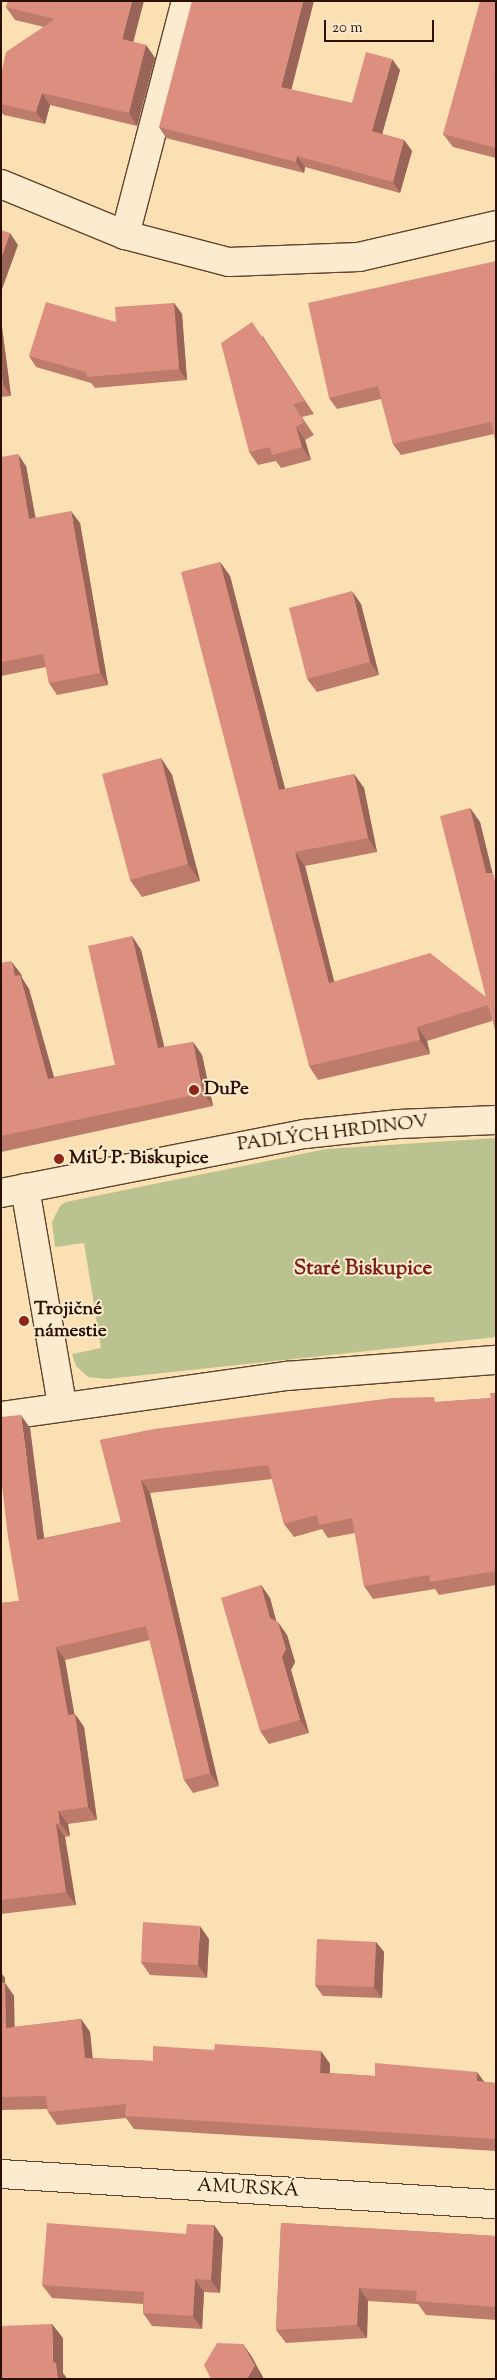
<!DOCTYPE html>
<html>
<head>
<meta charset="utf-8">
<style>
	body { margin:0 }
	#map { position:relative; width:497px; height:2380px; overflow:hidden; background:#fae0b3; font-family:"Sorts Mill Goudy",serif }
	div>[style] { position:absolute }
	.green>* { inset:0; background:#bac38f }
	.roads { filter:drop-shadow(1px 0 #5f442d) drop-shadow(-1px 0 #5f442d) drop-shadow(0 1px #5f442d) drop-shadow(0 -1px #5f442d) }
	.minor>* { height:28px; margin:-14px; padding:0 14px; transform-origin:14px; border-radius:14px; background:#fcebce }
	.wall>* { inset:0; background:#bd7b6c }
	.shaded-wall>* { inset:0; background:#9a6458 }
	.building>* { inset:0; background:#dc8f7e }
	.dots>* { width:14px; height:14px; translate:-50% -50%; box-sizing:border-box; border:2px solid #fcebce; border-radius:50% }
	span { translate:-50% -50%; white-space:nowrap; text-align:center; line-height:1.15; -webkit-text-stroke:4px #fcebce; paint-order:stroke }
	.poi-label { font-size:19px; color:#2b1000; font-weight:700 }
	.left { translate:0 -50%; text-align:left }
	.street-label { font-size:19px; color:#2b1000 }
	.quarter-label { font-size:21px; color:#7a1f14; font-weight:700 }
	.frame { position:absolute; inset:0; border:2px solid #2b1000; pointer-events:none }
	.scale { position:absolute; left:324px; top:20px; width:110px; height:22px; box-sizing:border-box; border:2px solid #2b1000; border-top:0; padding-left:6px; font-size:15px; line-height:18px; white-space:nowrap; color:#2b1000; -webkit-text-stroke:4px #fcebce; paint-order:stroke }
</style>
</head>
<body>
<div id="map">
	<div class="green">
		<div style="clip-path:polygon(496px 1138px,496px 1337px,107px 1379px,88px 1377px,76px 1366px,72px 1354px,101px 1348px,84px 1243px,55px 1247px,52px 1222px,60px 1206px,66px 1202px,326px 1149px)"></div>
	</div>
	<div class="roads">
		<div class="minor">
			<div style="left:1px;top:184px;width:134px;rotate:22.4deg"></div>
			<div style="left:125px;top:235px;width:107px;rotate:14.6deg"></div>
			<div style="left:229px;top:262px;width:130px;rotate:-2.2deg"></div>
			<div style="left:359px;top:257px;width:141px;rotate:-13.1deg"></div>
			<div style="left:125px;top:235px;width:242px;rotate:-75.4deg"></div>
			<div style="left:25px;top:1188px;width:220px;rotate:80.3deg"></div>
			<div style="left:1px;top:1193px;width:310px;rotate:-11deg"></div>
			<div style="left:305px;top:1134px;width:95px;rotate:-6.1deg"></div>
			<div style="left:399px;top:1124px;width:97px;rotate:-2.4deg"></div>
			<div style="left:1px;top:1416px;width:289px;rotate:-8deg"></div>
			<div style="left:287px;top:1376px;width:210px;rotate:-4.4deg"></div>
			<div style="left:1px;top:2174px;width:496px;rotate:3.5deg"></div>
		</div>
	</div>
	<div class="wall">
		<div style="clip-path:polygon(8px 1px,133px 42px,146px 45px,155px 58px,137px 126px,50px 105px,45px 124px,4px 115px,1px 112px,1px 75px,44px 27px,15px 20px,6px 7px)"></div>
		<div style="clip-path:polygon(496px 1px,496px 158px,453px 147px,443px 134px)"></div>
		<div style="clip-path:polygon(400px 70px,382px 134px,404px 140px,412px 151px,400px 193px,305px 167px,304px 173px,166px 138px,159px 127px,291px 90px,352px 103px)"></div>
		<div style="clip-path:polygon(496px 261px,494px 434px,401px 455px,393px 444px,381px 399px,337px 409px,329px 398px)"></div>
		<div style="clip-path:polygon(174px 303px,182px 314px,187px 380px,95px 388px,91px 383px,36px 367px,29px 356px,116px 322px)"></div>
		<div style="clip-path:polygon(1px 320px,11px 396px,1px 397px)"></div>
		<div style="clip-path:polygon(262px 335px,314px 414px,302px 417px,314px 435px,305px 440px,311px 460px,281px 468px,276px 461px,258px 465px,249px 452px)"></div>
		<div style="clip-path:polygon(1px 457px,26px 466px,35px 518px,80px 523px,108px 685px,57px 695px,49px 683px,46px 667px,1px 676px)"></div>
		<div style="clip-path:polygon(220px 562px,230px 576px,285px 789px,354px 774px,364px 788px,377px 852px,305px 866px,334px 981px,486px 997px,470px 808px,480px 822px,492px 873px,492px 1021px,427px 1041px,430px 1054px,318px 1080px,309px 1066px)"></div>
		<div style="clip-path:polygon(361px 604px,379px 675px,317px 692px,307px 679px)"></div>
		<div style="clip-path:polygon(161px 758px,172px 775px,200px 881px,142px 897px,130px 880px)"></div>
		<div style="clip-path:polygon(132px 936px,141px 950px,164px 1047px,193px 1042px,202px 1055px,213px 1106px,1px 1152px,1px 963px,21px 974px,22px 978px,29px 989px,54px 1077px,115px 1065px)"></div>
		<div style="clip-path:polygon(496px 1393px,496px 1585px,439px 1595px,435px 1589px,373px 1599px,364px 1586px,355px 1533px,328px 1538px,322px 1529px,294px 1537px,284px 1524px,272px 1479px,150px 1493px,219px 1786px,193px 1793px,184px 1780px,150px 1640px,65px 1660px,74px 1714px,75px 1714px,84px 1727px,97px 1820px,68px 1824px,70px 1836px,65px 1837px,76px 1905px,1px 1914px,1px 1603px,19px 1601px,30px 1428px,44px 1538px,121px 1522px,100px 1440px,437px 1402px,491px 1398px)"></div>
		<div style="clip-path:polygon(261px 1585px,270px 1598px,276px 1621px,287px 1635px,295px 1662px,291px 1670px,309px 1733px,269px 1744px,260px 1731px)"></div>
		<div style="clip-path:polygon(209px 1939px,207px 1978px,150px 1975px,141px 1962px)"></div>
		<div style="clip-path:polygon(376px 1942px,384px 1952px,382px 1998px,323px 1996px,315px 1985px)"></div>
		<div style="clip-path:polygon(1px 1973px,5px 1978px,5px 1983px,14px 1996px,14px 2027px,81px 2019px,90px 2032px,92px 2058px,153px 2061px,214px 2050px,321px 2051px,330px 2064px,330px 2073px,375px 2076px,496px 2083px,496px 2151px,134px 2129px,126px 2118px,57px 2125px,48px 2112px,47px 2109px,1px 2110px)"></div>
		<div style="clip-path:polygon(281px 2223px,496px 2236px,496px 2320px,426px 2315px,418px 2304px,368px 2301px,367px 2338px,286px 2343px,276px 2330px)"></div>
		<div style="clip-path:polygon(214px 2225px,223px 2238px,220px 2293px,204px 2292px,202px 2329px,152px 2326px,143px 2313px,143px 2304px,52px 2298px,42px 2285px,186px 2234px)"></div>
	</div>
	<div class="shaded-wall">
		<div style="clip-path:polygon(132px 1px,144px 1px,131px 51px,122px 39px)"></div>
		<div style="clip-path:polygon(303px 1px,314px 1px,289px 99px,281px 87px)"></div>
		<div style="clip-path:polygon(146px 45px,155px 58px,137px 126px,129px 113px)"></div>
		<div style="clip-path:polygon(392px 59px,400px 70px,380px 142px,372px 131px)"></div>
		<div style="clip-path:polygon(42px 93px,50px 105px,45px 124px,36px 112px)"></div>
		<div style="clip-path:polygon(404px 140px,412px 151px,400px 193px,393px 182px)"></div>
		<div style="clip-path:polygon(297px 156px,305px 167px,304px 173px,296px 162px)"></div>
		<div style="clip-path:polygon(10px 233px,18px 245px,1px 292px,1px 258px)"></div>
		<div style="clip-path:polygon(174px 303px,182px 314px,187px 380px,179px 369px)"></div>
		<div style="clip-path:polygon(1px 320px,11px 396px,3px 384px,1px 370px)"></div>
		<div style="clip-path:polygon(296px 427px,305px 440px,311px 460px,302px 447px)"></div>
		<div style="clip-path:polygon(18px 454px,26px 466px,38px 531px,29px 519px)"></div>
		<div style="clip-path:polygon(71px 511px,80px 523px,108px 685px,100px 673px)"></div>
		<div style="clip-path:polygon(220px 562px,230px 576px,289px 804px,279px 790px)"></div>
		<div style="clip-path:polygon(352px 591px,361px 604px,379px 675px,370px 662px)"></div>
		<div style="clip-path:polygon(161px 758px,172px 775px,200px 881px,188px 864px)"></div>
		<div style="clip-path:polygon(354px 774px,364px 788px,377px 852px,368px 838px)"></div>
		<div style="clip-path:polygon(470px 808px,480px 822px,496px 887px,486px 873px)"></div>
		<div style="clip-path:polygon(295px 852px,305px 866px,338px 997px,329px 983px)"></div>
		<div style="clip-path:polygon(132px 936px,141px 950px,168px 1062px,158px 1048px)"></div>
		<div style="clip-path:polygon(11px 961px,21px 974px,22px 978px,29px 989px,58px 1092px,48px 1079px)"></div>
		<div style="clip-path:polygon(417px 1027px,427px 1041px,430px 1054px,420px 1040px)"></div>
		<div style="clip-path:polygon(193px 1042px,202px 1055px,213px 1106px,203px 1093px)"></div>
		<div style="clip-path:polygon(21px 1415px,30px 1428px,46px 1553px,37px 1540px)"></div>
		<div style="clip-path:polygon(141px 1480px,150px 1493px,219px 1786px,210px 1773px)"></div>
		<div style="clip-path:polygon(261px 1585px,270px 1598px,279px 1631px,270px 1618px)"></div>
		<div style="clip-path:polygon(278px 1622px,287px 1635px,295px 1662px,291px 1670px,309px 1733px,300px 1720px,282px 1657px)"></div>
		<div style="clip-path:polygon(56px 1647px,65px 1660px,77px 1729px,68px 1715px)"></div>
		<div style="clip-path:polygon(75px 1714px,84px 1727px,97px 1820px,88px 1807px)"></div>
		<div style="clip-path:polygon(58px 1811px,68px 1824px,70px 1836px,60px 1823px)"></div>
		<div style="clip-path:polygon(56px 1824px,65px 1837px,76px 1905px,66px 1892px)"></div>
		<div style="clip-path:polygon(200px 1926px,209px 1939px,207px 1978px,198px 1965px)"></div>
		<div style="clip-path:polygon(376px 1942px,384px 1952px,382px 1998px,374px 1987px)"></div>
		<div style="clip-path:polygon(1px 1973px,5px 1978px,5px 1992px,1px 1987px)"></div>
		<div style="clip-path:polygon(5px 1983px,14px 1996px,15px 2040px,6px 2028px)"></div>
		<div style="clip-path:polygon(81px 2019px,90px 2032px,94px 2070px,85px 2058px)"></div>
		<div style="clip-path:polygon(321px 2051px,330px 2064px,329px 2085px,320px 2073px)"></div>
		<div style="clip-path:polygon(477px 2072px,486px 2084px,477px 2081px)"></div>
		<div style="clip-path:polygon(214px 2225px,223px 2238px,220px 2293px,211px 2280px)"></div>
		<div style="clip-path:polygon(195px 2279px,204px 2292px,202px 2329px,193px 2316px)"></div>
		<div style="clip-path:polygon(359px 2288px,368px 2301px,367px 2338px,357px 2325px)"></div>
		<div style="clip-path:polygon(52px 2324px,63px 2338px,63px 2373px,66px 2377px,67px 2379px,58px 2379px,53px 2362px)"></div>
		<div style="clip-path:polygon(243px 2344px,252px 2357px,264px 2379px,247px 2379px)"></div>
	</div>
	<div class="building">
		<div style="clip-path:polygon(8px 1px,132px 1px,122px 39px,146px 45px,129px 113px,42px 93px,36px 112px,1px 104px,1px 75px,6px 52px,55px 19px,6px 7px)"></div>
		<div style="clip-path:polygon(192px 1px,303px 1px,281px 87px,352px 103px,366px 52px,392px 59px,372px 131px,404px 140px,393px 182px,297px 156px,296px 162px,159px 127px)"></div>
		<div style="clip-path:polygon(480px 1px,496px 1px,496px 76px,494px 81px,496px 82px,496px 148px,443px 134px)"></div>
		<div style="clip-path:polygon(1px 230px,10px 233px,1px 258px)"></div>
		<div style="clip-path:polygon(496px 261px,496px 445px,491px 422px,393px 444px,378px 386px,329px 398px,308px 303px)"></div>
		<div style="clip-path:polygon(46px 302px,116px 322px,115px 307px,174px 303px,179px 369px,87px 377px,86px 372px,29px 356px)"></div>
		<div style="clip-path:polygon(252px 322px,305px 401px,293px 404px,304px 422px,296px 427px,302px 447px,272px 455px,270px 447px,249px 452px,221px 343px)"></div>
		<div style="clip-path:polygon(1px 370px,3px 384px,1px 385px)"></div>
		<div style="clip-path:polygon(18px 454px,29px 519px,71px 511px,100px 673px,49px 683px,43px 654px,1px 662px,1px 457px)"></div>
		<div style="clip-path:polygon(220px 562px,279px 790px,354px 774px,368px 838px,295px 852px,329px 983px,430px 953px,486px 997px,440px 816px,470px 808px,486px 873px,493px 873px,496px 885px,496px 1033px,488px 1005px,417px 1027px,420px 1040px,309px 1066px,181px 572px)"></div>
		<div style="clip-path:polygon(352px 591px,370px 662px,307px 679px,289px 608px)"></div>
		<div style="clip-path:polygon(161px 758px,188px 864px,130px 880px,102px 774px)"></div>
		<div style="clip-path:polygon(132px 936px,158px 1048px,193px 1042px,203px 1093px,1px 1136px,1px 963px,11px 961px,15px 976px,20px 975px,48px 1079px,115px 1065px,88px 946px)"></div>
		<div style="clip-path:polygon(490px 1393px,496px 1393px,496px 1571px,430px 1582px,429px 1575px,364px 1586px,352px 1518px,319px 1525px,317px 1515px,284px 1524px,268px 1465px,141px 1480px,210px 1773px,184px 1780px,146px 1626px,56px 1647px,68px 1715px,75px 1714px,88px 1807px,58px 1811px,60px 1823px,56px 1824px,66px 1892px,1px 1900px,1px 1603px,19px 1601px,8px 1537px,1px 1476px,1px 1417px,21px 1415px,37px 1540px,121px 1522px,100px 1440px,154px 1429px,392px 1398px,434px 1397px,435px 1402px,491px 1398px)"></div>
		<div style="clip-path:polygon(261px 1585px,270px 1618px,278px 1622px,286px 1649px,282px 1657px,300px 1720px,260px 1731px,221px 1598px)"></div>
		<div style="clip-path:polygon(143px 1922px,200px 1926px,198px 1965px,141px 1962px)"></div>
		<div style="clip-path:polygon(317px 1939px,376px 1942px,374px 1987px,315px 1985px)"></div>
		<div style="clip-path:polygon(1px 1982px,5px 1983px,6px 2028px,81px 2019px,85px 2058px,153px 2061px,153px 2046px,214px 2050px,215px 2044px,321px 2051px,320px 2073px,375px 2076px,375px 2063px,477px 2072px,477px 2081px,496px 2083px,496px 2139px,125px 2116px,126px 2104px,48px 2112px,46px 2096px,1px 2097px)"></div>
		<div style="clip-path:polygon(47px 2223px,186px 2234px,187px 2224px,214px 2225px,211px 2280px,195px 2279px,193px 2316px,143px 2313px,144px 2292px,42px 2285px)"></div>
		<div style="clip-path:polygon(281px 2223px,496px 2236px,496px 2307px,416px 2301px,417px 2291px,359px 2288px,357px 2325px,276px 2330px)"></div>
		<div style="clip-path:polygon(52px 2324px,53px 2362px,56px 2363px,58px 2379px,1px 2379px,1px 2326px)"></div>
		<div style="clip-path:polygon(217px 2343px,243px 2344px,255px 2366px,247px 2379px,211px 2379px,204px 2365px)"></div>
	</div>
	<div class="dots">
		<div style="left:194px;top:1090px;background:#8f2418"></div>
		<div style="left:59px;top:1159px;background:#8f2418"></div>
		<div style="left:24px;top:1321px;background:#8f2418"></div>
	</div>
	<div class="poi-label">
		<span class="left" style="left:204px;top:1090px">DuPe</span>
		<span class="left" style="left:69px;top:1159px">MiÚ P. Biskupice</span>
		<span class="left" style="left:34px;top:1321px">Trojičné<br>námestie</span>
	</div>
	<div class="street-label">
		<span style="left:333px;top:1134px;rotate:-7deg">PADLÝCH HRDINOV</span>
		<span style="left:248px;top:2189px;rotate:3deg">AMURSKÁ</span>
	</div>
	<div class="quarter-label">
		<span style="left:363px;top:1269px">Staré Biskupice</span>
	</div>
	<div class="frame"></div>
	<div class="scale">20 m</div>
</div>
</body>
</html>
